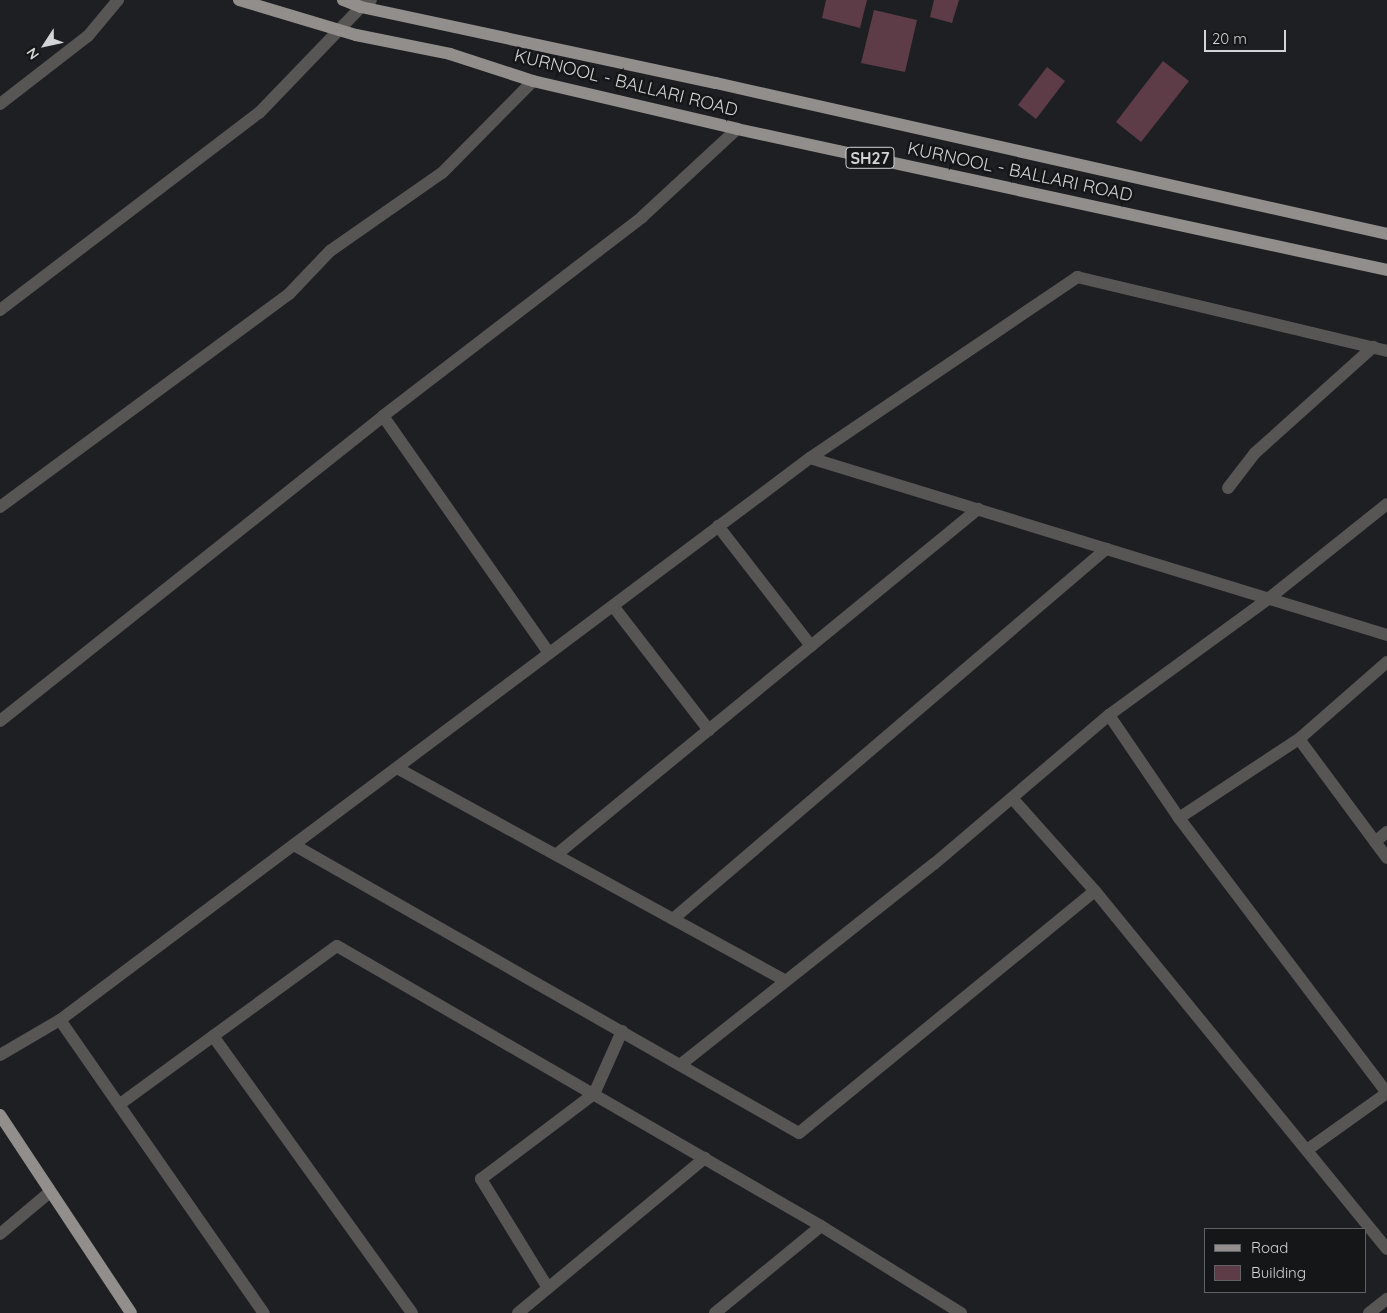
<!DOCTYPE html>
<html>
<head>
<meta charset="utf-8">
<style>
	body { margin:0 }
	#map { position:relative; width:1387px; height:1313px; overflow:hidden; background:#1d1f22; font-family:Quicksand,sans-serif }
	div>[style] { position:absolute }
	.building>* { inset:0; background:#5e3c47 }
	.minor>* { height:12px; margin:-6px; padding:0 6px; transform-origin:6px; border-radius:6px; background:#585655 }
	.major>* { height:12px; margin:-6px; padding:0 6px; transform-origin:6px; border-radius:6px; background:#928e8c }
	span { translate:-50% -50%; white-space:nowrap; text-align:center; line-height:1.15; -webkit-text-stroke:5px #141618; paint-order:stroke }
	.shield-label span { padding:1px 4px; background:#141618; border:1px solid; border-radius:4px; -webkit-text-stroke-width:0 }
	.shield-label { font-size:16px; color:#d3d4d6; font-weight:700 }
	.street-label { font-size:18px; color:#d3d4d6 }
	.legend { position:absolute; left:1204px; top:1228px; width:162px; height:65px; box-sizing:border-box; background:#141618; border:1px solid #606264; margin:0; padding:6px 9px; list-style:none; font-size:15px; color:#d3d4d6 }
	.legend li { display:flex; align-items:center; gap:10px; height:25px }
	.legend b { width:25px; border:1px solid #606264 }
	.north { position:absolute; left:20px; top:20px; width:50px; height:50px; -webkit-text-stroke:4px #141618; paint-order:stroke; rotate:235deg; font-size:14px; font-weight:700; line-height:20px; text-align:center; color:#d3d4d6 }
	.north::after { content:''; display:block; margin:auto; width:18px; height:22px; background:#d3d4d6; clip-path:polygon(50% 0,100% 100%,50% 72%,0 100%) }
	.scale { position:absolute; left:1204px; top:30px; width:82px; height:22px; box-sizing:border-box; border:2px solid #d3d4d6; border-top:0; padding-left:6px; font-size:15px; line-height:18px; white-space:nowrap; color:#d3d4d6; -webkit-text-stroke:4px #141618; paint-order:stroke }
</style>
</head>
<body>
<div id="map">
	<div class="building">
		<div style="clip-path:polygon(826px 0,867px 0,860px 28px,822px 18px)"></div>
		<div style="clip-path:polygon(934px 0,959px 0,952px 23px,930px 17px)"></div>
		<div style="clip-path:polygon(874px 10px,917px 20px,905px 72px,861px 63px)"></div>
		<div style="clip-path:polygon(1163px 61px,1189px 81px,1141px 142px,1116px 122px)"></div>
		<div style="clip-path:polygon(1047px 67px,1065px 81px,1036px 119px,1018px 105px)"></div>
	</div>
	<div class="minor">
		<div style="left:0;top:104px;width:111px;rotate:-37.7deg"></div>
		<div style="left:88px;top:36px;width:47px;rotate:-50.2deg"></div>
		<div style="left:0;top:310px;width:325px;rotate:-37.3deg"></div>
		<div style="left:259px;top:113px;width:147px;rotate:-46.1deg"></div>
		<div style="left:361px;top:7px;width:12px;rotate:-35deg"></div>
		<div style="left:383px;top:416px;width:289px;rotate:55deg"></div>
		<div style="left:810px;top:458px;width:323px;rotate:-34.1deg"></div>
		<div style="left:1077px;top:277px;width:319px;rotate:13.4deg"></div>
		<div style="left:1228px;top:488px;width:44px;rotate:-52.4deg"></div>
		<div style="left:1255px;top:453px;width:159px;rotate:-41.9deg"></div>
		<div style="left:0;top:507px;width:359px;rotate:-36.4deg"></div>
		<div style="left:289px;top:294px;width:59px;rotate:-46.4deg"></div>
		<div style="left:330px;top:251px;width:136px;rotate:-34.9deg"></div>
		<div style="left:442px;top:173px;width:129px;rotate:-45.3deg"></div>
		<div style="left:718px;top:526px;width:152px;rotate:52.2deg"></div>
		<div style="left:613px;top:606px;width:157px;rotate:52.3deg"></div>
		<div style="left:1109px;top:715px;width:197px;rotate:-36.1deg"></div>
		<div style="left:1268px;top:599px;width:152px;rotate:-38.6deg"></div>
		<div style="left:0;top:721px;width:490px;rotate:-38.5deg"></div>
		<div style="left:383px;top:416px;width:327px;rotate:-37.5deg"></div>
		<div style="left:642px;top:217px;width:129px;rotate:-42.8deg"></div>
		<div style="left:1299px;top:739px;width:117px;rotate:-41.2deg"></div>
		<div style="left:397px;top:768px;width:443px;rotate:28.7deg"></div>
		<div style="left:1012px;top:798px;width:125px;rotate:48.3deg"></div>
		<div style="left:1375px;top:842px;width:16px;rotate:-40deg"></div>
		<div style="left:294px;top:845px;width:581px;rotate:29.7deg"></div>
		<div style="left:799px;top:1133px;width:382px;rotate:-39.3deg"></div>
		<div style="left:1095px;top:891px;width:462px;rotate:50.8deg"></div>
		<div style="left:556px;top:855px;width:546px;rotate:-39.35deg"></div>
		<div style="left:673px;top:919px;width:570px;rotate:-40.51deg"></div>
		<div style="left:60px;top:1020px;width:937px;rotate:-36.85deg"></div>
		<div style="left:810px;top:458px;width:604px;rotate:17.05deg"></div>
		<div style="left:213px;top:1036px;width:341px;rotate:54.3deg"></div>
		<div style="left:0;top:1055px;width:69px;rotate:-30.3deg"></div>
		<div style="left:60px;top:1020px;width:357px;rotate:55.2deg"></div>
		<div style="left:680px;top:1065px;width:324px;rotate:-38.4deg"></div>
		<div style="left:934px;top:864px;width:230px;rotate:-40.4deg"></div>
		<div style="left:1109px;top:715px;width:125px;rotate:55.8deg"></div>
		<div style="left:120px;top:1104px;width:268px;rotate:-36.1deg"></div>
		<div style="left:337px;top:946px;width:559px;rotate:30.05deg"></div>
		<div style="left:821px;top:1226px;width:165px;rotate:31.9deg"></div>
		<div style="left:1307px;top:1150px;width:98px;rotate:-35.5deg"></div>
		<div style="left:1387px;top:1093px;width:345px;rotate:-127.1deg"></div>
		<div style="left:1179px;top:818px;width:144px;rotate:-33.4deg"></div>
		<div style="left:1299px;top:739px;width:148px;rotate:53.5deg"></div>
		<div style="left:0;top:1234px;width:65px;rotate:-40deg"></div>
		<div style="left:548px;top:1288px;width:128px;rotate:-121.6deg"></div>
		<div style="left:481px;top:1179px;width:141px;rotate:-37deg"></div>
		<div style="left:594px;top:1094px;width:69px;rotate:-66deg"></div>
		<div style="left:518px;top:1313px;width:243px;rotate:-39.7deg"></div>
		<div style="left:715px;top:1313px;width:137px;rotate:-39.4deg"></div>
		<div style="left:1369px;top:1313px;width:23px;rotate:-38deg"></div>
	</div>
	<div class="major">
		<div style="left:239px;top:0;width:122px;rotate:16.7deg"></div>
		<div style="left:356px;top:35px;width:96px;rotate:11.4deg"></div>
		<div style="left:450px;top:54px;width:87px;rotate:18deg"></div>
		<div style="left:533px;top:81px;width:210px;rotate:13.2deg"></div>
		<div style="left:737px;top:129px;width:665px;rotate:12.24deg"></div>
		<div style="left:343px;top:0;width:19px;rotate:21deg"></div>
		<div style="left:361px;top:7px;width:363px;rotate:12.1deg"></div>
		<div style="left:716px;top:83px;width:688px;rotate:12.68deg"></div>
		<div style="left:0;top:1115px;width:237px;rotate:56.5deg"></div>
	</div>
	<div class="shield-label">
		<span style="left:870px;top:158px">SH27</span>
	</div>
	<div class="street-label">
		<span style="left:626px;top:83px;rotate:14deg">KURNOOL - BALLARI ROAD</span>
		<span style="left:1020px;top:172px;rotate:12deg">KURNOOL - BALLARI ROAD</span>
	</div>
	<ul class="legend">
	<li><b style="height:6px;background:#928e8c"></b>Road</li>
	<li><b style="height:14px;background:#5e3c47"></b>Building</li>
	</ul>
	<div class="north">N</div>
	<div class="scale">20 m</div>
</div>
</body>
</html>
